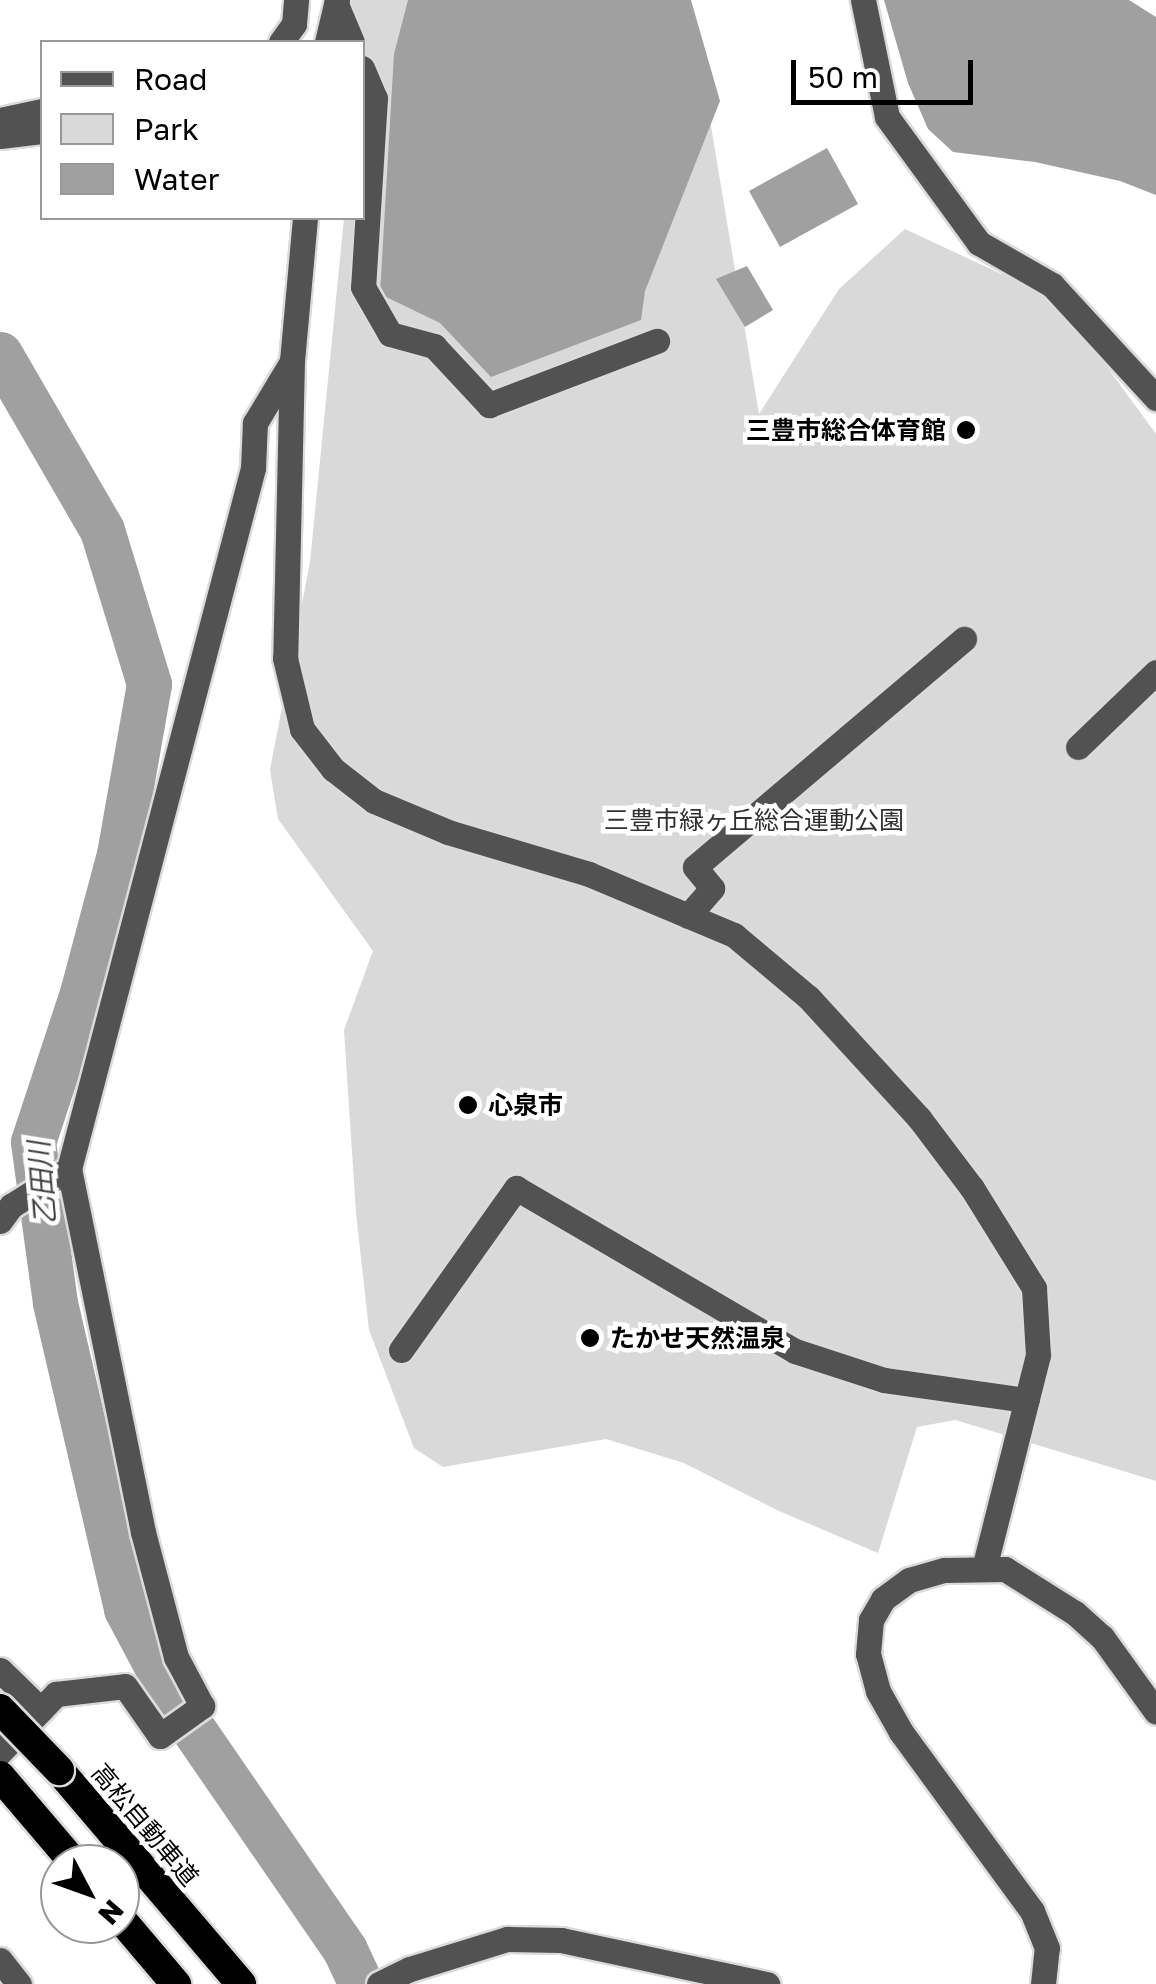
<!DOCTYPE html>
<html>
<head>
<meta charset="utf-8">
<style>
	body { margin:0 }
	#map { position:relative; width:1156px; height:1984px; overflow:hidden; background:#fff; font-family:"Golos Text","Noto Sans JP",sans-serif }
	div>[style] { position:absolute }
	.green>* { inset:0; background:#d9d9d9 }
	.water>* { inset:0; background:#a0a0a0 }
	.river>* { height:45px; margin:-22.5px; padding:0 22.5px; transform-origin:22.5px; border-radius:22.5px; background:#a0a0a0 }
	.roads { filter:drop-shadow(2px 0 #dbdbdb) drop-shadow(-2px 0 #dbdbdb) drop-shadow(0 2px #dbdbdb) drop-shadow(0 -2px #dbdbdb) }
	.minor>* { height:25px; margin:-12.5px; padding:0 12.5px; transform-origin:12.5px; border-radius:12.5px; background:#525252 }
	.highway>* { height:30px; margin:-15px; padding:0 15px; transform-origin:15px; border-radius:15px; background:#000 }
	.bridges { filter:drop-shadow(2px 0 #dbdbdb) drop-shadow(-2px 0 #dbdbdb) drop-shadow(0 2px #dbdbdb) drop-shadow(0 -2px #dbdbdb) }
	.highway-bridge>* { height:30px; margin:-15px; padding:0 15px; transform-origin:15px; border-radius:15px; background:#000 }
	.dots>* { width:28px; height:28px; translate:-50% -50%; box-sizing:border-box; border:5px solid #fff; border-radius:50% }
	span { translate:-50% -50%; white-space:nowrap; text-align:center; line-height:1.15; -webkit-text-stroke:9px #fff; paint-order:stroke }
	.poi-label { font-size:25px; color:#000; font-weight:700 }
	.right { translate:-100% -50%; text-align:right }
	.left { translate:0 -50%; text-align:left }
	.park-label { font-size:25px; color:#303030 }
	.street-label { font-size:25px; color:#000 }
	.water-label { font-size:28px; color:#414141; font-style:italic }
	.legend { position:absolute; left:40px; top:40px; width:325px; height:180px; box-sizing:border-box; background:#fff; border:2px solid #999; margin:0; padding:12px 18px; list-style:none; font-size:30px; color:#000 }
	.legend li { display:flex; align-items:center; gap:20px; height:50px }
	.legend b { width:50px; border:2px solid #999 }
	.north { position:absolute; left:40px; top:1844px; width:100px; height:100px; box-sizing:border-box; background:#fff; border:2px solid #999; border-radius:50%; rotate:131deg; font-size:28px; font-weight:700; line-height:40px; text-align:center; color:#000 }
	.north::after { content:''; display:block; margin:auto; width:35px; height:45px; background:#000; clip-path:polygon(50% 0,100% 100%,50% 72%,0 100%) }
	.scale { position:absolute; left:791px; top:60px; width:182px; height:45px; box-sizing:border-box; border:5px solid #000; border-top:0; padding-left:12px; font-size:30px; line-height:35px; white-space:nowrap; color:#000; -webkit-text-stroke:8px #fff; paint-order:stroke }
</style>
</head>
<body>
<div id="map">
	<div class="green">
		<div style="clip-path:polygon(351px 0,690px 0,759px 414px,839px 289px,905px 229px,1059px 301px,1156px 434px,1156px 1481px,955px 1420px,917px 1427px,878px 1553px,779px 1511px,684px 1463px,606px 1439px,443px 1467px,414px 1448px,369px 1330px,356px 1213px,344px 1030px,373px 951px,278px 819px,270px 770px,310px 562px,344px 218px,362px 218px,362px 42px,351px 42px)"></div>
	</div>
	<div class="water">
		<div style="clip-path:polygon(408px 0,691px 0,720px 101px,645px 291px,641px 320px,491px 377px,440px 323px,380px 294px,394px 54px)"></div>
		<div style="clip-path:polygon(884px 0,1129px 0,1156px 17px,1156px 195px,1120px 181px,1035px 162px,953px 152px,928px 129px,908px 83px)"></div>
		<div style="clip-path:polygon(827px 148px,858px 204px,780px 247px,749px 191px)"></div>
		<div style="clip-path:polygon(747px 266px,773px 310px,745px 327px,716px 279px)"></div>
	</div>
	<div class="river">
		<div style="left:0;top:354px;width:203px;rotate:59.9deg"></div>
		<div style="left:102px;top:530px;width:161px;rotate:73deg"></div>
		<div style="left:149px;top:684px;width:173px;rotate:100deg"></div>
		<div style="left:119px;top:854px;width:144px;rotate:104.9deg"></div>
		<div style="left:82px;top:993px;width:157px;rotate:108.2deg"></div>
		<div style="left:33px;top:1142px;width:162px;rotate:82.2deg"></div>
		<div style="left:55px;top:1303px;width:314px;rotate:76.9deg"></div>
		<div style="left:126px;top:1609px;width:111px;rotate:62deg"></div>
		<div style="left:178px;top:1707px;width:295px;rotate:55.5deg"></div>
		<div style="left:345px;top:1950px;width:38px;rotate:65deg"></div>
	</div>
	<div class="roads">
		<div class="minor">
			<div style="left:863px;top:0;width:119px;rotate:78.4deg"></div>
			<div style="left:887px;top:117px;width:156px;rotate:53.9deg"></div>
			<div style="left:979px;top:243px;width:84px;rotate:29.9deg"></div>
			<div style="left:1052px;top:285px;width:154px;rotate:47.4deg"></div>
			<div style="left:336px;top:4px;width:41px;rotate:67.2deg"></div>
			<div style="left:281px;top:42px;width:22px;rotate:-54deg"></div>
			<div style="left:294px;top:24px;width:24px;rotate:-85deg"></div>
			<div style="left:327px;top:42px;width:43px;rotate:-76.6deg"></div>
			<div style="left:362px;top:68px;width:33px;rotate:67deg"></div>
			<div style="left:375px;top:98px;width:189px;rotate:93.6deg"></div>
			<div style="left:363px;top:287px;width:54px;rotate:60.1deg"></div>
			<div style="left:390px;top:334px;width:46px;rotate:15.3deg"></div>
			<div style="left:434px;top:346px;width:81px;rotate:47deg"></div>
			<div style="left:489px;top:405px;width:180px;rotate:-20.9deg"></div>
			<div style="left:0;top:120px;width:43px;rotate:-12.1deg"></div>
			<div style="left:0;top:136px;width:42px;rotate:-6.8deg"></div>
			<div style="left:305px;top:218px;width:143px;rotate:95.2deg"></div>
			<div style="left:292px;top:360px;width:298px;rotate:91.3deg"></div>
			<div style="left:285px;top:658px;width:73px;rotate:76.5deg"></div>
			<div style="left:302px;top:729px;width:51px;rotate:52.2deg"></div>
			<div style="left:333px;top:769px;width:52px;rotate:38deg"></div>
			<div style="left:374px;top:801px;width:80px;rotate:22.7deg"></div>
			<div style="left:448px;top:832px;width:147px;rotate:16.6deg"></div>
			<div style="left:589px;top:874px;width:157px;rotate:22.8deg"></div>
			<div style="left:734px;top:935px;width:98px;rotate:40deg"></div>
			<div style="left:809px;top:998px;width:163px;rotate:47.5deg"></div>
			<div style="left:919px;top:1118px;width:88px;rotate:52.9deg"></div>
			<div style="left:972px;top:1188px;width:118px;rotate:58.2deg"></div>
			<div style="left:1034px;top:1288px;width:67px;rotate:86.6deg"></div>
			<div style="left:1038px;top:1355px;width:220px;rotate:104.2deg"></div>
			<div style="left:1078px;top:747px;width:108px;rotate:-43.9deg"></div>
			<div style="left:688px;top:916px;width:37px;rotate:-49deg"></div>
			<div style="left:712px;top:888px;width:27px;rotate:-129deg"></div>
			<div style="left:695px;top:867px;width:353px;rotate:-40.3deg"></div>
			<div style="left:0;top:1221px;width:19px;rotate:-54deg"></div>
			<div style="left:11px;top:1206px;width:69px;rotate:-32.5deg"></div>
			<div style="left:401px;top:1350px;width:199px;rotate:-54.6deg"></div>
			<div style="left:516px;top:1188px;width:323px;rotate:30.3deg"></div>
			<div style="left:795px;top:1351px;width:94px;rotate:18deg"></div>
			<div style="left:884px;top:1380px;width:144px;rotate:8deg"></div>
			<div style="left:0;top:1670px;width:57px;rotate:44.3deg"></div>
			<div style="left:0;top:1752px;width:81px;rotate:-46deg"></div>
			<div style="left:56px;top:1694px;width:69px;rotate:-6.6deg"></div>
			<div style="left:125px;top:1686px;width:61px;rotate:55deg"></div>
			<div style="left:160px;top:1736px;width:52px;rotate:-35.5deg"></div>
			<div style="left:202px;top:1706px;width:55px;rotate:-118deg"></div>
			<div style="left:176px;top:1657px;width:129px;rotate:-104.8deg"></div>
			<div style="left:143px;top:1532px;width:370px;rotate:-101.5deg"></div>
			<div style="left:69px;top:1169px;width:725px;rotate:-75.29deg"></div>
			<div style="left:253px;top:468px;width:45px;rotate:-87.5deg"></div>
			<div style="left:255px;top:423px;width:68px;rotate:-58.9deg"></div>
			<div style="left:0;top:1960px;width:31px;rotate:52deg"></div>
			<div style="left:379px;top:1984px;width:34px;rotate:-26deg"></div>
			<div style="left:410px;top:1969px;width:102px;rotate:-17.2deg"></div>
			<div style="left:507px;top:1939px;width:54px;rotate:1.1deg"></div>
			<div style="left:561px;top:1940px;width:211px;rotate:12.1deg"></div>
			<div style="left:1043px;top:1984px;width:36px;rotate:-84deg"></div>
			<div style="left:1047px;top:1948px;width:40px;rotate:-112deg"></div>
			<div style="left:1032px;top:1911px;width:222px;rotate:-126.2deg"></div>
			<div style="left:901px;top:1732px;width:47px;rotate:-119.3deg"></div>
			<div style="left:878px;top:1691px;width:38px;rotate:-105deg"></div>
			<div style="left:868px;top:1654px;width:34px;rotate:-85deg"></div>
			<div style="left:871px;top:1620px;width:24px;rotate:-60deg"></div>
			<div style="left:883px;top:1599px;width:32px;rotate:-36deg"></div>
			<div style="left:909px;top:1580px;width:37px;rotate:-16deg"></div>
			<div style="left:945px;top:1570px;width:60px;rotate:-1deg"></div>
			<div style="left:1005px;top:1569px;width:83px;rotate:32.2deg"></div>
			<div style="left:1075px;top:1613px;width:36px;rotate:42deg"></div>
			<div style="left:1102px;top:1637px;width:92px;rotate:54.2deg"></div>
		</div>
		<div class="highway">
			<div style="left:59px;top:1770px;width:281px;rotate:49.6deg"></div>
			<div style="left:0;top:1776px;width:116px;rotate:49.6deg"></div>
			<div style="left:120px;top:1918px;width:87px;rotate:49.7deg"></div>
		</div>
	</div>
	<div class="bridges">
		<div class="highway-bridge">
			<div style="left:0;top:1709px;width:85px;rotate:46deg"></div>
		</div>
	</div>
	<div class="dots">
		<div style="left:966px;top:430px;background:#000"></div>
		<div style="left:468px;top:1105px;background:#000"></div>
		<div style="left:590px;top:1338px;background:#000"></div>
	</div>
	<div class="poi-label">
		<span class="right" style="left:946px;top:430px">三豊市総合体育館</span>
		<span class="left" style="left:488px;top:1105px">心泉市</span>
		<span class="left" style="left:610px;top:1338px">たかせ天然温泉</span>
	</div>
	<div class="park-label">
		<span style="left:754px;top:820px">三豊市緑ヶ丘総合運動公園</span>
	</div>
	<div class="street-label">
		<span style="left:145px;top:1825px;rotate:50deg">高松自動車道</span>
	</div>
	<div class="water-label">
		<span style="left:42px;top:1183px;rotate:-95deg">乙田川</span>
	</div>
	<ul class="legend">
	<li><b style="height:12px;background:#525252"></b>Road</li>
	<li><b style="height:28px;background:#d9d9d9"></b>Park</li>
	<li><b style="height:28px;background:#a0a0a0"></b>Water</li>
	</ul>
	<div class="north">N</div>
	<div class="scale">50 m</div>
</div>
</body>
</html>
